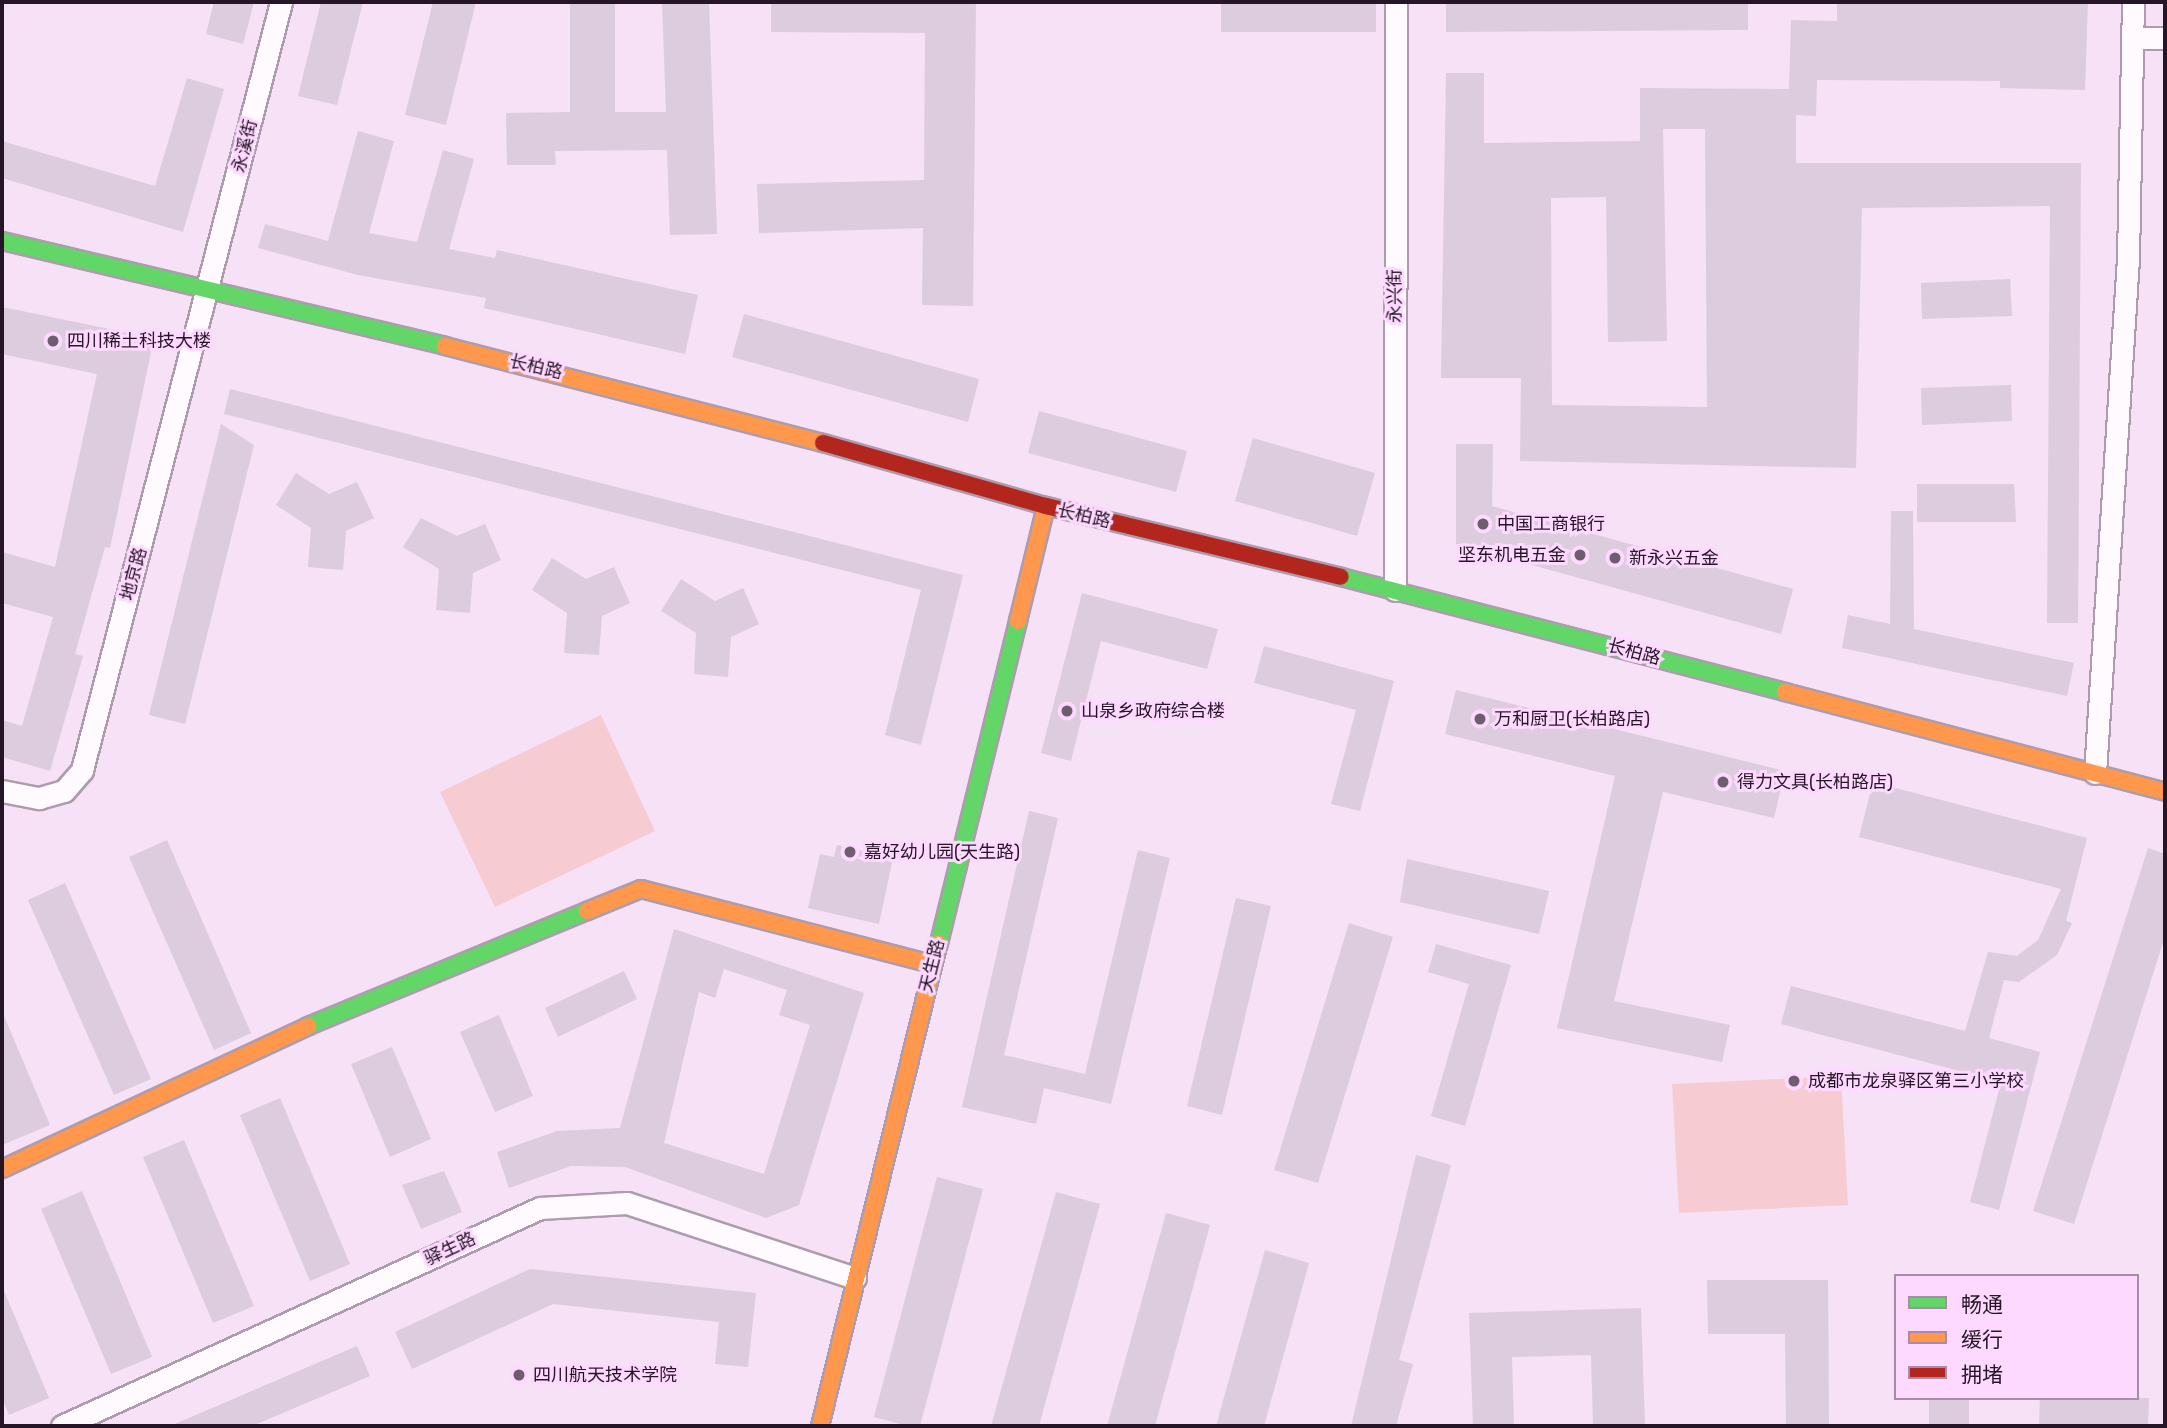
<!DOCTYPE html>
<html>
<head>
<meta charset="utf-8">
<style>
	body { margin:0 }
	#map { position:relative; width:2167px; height:1428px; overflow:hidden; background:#f6e1f7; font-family:Rubik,"Noto Sans SC",sans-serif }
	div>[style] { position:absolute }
	.green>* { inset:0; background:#f6cbd2 }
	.building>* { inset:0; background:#ddcbde }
	.roads { filter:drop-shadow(2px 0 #ad9cae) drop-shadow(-2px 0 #ad9cae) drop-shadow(0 2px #ad9cae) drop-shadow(0 -2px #ad9cae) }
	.street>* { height:21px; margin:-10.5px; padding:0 10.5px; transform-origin:10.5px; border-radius:10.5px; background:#fefafe }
	.fast>* { height:16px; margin:-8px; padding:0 8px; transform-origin:8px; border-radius:8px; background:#63d668 }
	.slow>* { height:16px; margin:-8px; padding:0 8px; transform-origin:8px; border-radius:8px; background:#ff974d }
	.jam>* { height:16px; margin:-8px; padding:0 8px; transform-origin:8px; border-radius:8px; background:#b3261e }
	.dots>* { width:19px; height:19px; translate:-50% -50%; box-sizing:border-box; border:4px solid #fed9ff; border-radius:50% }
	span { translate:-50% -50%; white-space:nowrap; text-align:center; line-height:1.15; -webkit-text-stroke:6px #fed9ff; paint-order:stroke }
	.street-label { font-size:18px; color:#251526 }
	.poi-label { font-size:18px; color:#251526 }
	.left { translate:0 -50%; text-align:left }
	.right { translate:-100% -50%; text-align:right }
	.frame { position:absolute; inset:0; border:4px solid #251526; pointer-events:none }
	.legend { position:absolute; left:1894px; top:1274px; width:245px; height:126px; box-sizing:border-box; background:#fed9ff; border:2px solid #a78ba8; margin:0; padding:9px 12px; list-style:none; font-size:21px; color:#251526 }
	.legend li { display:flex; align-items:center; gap:14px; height:35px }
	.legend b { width:35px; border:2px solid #a78ba8 }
</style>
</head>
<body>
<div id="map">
	<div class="green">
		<div style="clip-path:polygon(601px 715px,655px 831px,495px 907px,440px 792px)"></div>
		<div style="clip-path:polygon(1841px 1076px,1848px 1205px,1679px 1213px,1672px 1084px)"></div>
	</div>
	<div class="building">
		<div style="clip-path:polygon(214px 2px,254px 2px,243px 44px,206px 34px)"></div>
		<div style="clip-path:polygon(321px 2px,363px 2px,337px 105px,298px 96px)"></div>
		<div style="clip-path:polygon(433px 2px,476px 2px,446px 125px,405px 115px)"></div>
		<div style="clip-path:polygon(570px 2px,615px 2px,615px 112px,666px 112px,662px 2px,709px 2px,717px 234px,670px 235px,667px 150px,555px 151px,556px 165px,507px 165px,506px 113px,570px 112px)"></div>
		<div style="clip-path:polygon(771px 2px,976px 2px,973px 306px,922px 305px,923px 228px,759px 233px,757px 184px,924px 180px,925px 33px,771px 32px)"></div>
		<div style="clip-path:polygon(1221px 2px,1376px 2px,1376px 32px,1221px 32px)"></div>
		<div style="clip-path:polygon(1446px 2px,1748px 2px,1748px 30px,1446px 32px)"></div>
		<div style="clip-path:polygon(evenodd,1837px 2px,2088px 2px,2085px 90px,2000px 88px,2000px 81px,1817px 80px,1816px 116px,1796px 115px,1796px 163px,2081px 163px,2078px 623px,2047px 623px,2050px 206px,1862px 208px,1856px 468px,1520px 461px,1521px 378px,1441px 378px,1446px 73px,1484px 73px,1484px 143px,1640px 141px,1640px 88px,1789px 89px,1791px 20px,1837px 21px,1837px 2px,1663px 129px,1705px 129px,1707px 407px,1552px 405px,1551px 198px,1606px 197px,1608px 342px,1667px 341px,1663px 129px)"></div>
		<div style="clip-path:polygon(187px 78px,224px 89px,183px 232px,2px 178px,2px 141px,155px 186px)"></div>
		<div style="clip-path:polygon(358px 131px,394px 141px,369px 233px,417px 242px,443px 150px,474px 159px,449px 249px,495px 258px,497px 250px,698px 295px,685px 354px,484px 308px,486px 298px,358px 275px,258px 248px,265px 224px,328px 241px)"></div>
		<div style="clip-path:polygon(2010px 279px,2012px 316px,1922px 319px,1921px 283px)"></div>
		<div style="clip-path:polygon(2px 307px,154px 338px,110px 548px,105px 547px,75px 654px,83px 656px,50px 771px,2px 757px,2px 720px,22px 726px,53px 617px,2px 603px,2px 552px,55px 567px,97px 374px,2px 354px)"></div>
		<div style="clip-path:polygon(744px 314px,979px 379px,968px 422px,732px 357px)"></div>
		<div style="clip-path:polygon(2011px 385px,2012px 421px,1922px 425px,1921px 388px)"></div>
		<div style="clip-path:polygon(230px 389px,963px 575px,921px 745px,885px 735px,921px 590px,224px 414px)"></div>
		<div style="clip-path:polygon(1039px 411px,1187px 451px,1176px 492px,1028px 453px)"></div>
		<div style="clip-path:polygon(221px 424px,254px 445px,185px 724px,149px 715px)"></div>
		<div style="clip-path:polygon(1253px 438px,1375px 473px,1357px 536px,1235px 501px)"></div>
		<div style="clip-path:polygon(1456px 444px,1493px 444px,1492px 506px,1793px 589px,1781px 634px,1456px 544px)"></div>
		<div style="clip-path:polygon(296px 473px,329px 494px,357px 482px,374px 518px,346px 531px,343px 570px,308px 567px,311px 528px,276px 505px)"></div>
		<div style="clip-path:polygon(1917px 484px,2014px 484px,2016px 522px,1917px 522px)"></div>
		<div style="clip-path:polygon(1891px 511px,1913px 511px,1914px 629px,2074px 663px,2067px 696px,1842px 648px,1848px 615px,1890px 624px)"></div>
		<div style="clip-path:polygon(421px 518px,457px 536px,485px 524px,501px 560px,473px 573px,470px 613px,436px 610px,439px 569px,403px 547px)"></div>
		<div style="clip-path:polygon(552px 558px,586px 579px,614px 567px,630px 603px,602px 616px,599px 655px,564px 653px,567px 613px,532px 590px)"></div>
		<div style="clip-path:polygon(681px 579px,715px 601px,743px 588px,759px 624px,731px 637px,728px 677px,694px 674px,696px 633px,661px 611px)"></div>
		<div style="clip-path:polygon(1082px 593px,1218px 629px,1207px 669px,1101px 641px,1071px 761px,1041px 753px)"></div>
		<div style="clip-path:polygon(1264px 646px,1394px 681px,1360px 811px,1331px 804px,1356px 710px,1254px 683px)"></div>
		<div style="clip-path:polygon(1456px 690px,1785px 771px,1774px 818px,1663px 792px,1614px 1001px,1730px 1025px,1722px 1062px,1557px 1028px,1615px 776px,1445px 734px)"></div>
		<div style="clip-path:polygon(1873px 782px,2087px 838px,2066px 921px,2072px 923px,2057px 955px,2019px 982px,2004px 980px,1989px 1038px,2040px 1052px,1999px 1210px,1970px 1202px,2001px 1082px,1781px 1024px,1791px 986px,1965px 1031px,1988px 952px,2017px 956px,2038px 940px,2061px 889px,1859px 837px)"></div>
		<div style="clip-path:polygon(1029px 811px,1058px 818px,1004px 1055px,1085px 1074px,1138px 850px,1170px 858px,1111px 1104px,1044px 1088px,1036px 1124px,962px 1107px)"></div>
		<div style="clip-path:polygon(167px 840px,251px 1033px,214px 1050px,129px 857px)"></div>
		<div style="clip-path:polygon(837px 845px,893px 858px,879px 924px,808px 908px,820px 854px,834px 857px)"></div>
		<div style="clip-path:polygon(2148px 848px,2165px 854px,2165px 936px,2074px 1224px,2033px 1211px)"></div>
		<div style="clip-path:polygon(1407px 859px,1549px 891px,1539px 934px,1400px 902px)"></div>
		<div style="clip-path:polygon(65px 883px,151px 1079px,114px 1095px,28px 900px)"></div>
		<div style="clip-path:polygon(1236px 898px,1271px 906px,1222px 1115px,1187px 1106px)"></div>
		<div style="clip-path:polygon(1349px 923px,1393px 937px,1318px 1183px,1274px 1170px)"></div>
		<div style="clip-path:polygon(evenodd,674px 929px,864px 993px,799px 1205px,766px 1218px,625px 1167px,571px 1166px,509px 1188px,497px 1152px,557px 1131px,620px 1128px,674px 929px,724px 969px,787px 990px,779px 1015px,810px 1025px,764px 1174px,664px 1143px,699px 992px,715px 998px,724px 969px)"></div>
		<div style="clip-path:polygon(1436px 944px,1511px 965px,1465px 1126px,1431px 1116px,1469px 984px,1428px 972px)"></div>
		<div style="clip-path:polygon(624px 971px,637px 999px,558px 1037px,545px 1008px)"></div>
		<div style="clip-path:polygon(2px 1011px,50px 1125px,2px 1145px)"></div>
		<div style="clip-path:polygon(499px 1015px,533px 1096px,495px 1112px,460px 1032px)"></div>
		<div style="clip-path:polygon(392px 1047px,431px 1139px,390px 1157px,351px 1064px)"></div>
		<div style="clip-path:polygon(280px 1098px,350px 1264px,310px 1281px,240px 1115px)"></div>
		<div style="clip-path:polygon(184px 1140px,254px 1306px,213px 1323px,143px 1157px)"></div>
		<div style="clip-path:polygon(1416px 1155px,1451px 1165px,1399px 1360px,1413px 1364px,1396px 1426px,1351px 1426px)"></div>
		<div style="clip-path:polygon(444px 1171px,462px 1212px,421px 1229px,402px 1185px)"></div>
		<div style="clip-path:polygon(937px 1177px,983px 1189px,920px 1426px,908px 1426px,874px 1417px)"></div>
		<div style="clip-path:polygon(82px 1191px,152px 1357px,111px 1374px,41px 1209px)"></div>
		<div style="clip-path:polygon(1056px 1192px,1100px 1204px,1039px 1426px,991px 1426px)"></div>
		<div style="clip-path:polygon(1166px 1213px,1210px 1225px,1155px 1426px,1107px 1426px)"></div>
		<div style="clip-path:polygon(1265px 1250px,1309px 1263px,1264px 1426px,1216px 1426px)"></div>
		<div style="clip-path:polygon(530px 1269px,756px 1293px,748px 1367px,715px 1364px,719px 1322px,553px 1304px,412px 1369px,395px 1332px)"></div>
		<div style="clip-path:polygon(1707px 1280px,1828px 1280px,1829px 1426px,1786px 1426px,1785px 1334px,1708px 1334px)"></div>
		<div style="clip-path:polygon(2px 1286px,49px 1398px,9px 1415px,2px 1398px)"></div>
		<div style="clip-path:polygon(1641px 1308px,1645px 1426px,1593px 1426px,1591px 1355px,1512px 1357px,1514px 1426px,1473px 1426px,1469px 1313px)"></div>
		<div style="clip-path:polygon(357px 1346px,370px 1376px,252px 1426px,170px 1426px)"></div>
		<div style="clip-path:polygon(1929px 1398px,1969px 1398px,1969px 1426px,1929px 1426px)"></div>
		<div style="clip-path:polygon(2040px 1398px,2149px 1398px,2148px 1426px,2039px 1426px)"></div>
	</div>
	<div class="roads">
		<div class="street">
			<div style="left:2133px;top:38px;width:32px"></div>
			<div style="left:1395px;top:590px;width:588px;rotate:-89.9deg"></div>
			<div style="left:2095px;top:773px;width:515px;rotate:-86.33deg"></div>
			<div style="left:2128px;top:259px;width:257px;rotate:-88.9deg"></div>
			<div style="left:2px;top:791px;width:38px;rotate:11deg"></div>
			<div style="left:39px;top:798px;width:26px;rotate:-16deg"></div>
			<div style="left:64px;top:791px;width:28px;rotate:-49deg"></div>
			<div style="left:82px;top:770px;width:793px;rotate:-75.47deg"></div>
			<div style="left:62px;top:1426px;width:525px;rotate:-24.52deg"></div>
			<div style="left:540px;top:1208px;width:87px;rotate:-3.3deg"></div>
			<div style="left:627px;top:1203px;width:240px;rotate:18.2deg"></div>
		</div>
		<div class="fast">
			<div style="left:2px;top:241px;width:455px;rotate:13.3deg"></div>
			<div style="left:1341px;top:577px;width:459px;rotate:14.5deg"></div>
			<div style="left:939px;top:943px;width:332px;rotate:-76.2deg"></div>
			<div style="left:308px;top:1026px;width:302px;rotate:-22.4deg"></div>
		</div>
		<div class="slow">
			<div style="left:445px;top:346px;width:390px;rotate:14.4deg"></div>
			<div style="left:1018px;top:621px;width:118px;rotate:-76.3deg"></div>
			<div style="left:1785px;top:692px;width:393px;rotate:14.7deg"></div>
			<div style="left:587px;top:911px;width:58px;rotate:-22.2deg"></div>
			<div style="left:641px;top:889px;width:301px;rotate:14.5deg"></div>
			<div style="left:2px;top:1169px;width:338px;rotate:-25deg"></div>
			<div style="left:820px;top:1426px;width:497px;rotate:-76.2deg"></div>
		</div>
		<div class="jam">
			<div style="left:823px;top:443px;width:232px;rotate:15.8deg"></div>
			<div style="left:1046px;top:506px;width:303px;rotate:13.5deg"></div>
		</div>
	</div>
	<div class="dots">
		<div style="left:53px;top:341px;background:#6e5c6f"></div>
		<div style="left:1483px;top:524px;background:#6e5c6f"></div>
		<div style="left:1580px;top:555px;background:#6e5c6f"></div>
		<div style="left:1615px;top:558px;background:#6e5c6f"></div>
		<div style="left:1067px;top:711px;background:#6e5c6f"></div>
		<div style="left:1480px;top:719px;background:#6e5c6f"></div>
		<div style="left:1723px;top:782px;background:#6e5c6f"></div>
		<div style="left:850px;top:852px;background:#6e5c6f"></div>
		<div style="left:1794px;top:1081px;background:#6e5c6f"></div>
		<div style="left:519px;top:1375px;background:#6e5c6f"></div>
	</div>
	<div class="street-label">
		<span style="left:245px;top:146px;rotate:-76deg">永溪街</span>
		<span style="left:1395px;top:296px;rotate:-90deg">永兴街</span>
		<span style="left:536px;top:367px;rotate:13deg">长柏路</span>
		<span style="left:1084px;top:516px;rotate:13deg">长柏路</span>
		<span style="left:134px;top:574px;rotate:-75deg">地京路</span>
		<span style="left:1634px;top:652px;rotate:15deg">长柏路</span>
		<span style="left:932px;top:966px;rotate:-76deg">天生路</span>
		<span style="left:450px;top:1249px;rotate:-25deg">驿生路</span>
	</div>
	<div class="poi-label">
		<span class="left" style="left:67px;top:341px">四川稀土科技大楼</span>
		<span class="left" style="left:1497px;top:524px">中国工商银行</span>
		<span class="right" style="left:1566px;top:555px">坚东机电五金</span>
		<span class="left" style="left:1629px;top:558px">新永兴五金</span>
		<span class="left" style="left:1081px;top:711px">山泉乡政府综合楼</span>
		<span class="left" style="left:1494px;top:719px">万和厨卫(长柏路店)</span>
		<span class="left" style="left:1737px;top:782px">得力文具(长柏路店)</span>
		<span class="left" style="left:864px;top:852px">嘉好幼儿园(天生路)</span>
		<span class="left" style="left:1808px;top:1081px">成都市龙泉驿区第三小学校</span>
		<span class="left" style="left:533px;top:1375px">四川航天技术学院</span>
	</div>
	<div class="frame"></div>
	<ul class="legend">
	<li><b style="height:9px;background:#63d668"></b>畅通</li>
	<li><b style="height:9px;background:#ff974d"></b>缓行</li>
	<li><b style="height:9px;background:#b3261e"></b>拥堵</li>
	</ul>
</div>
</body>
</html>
